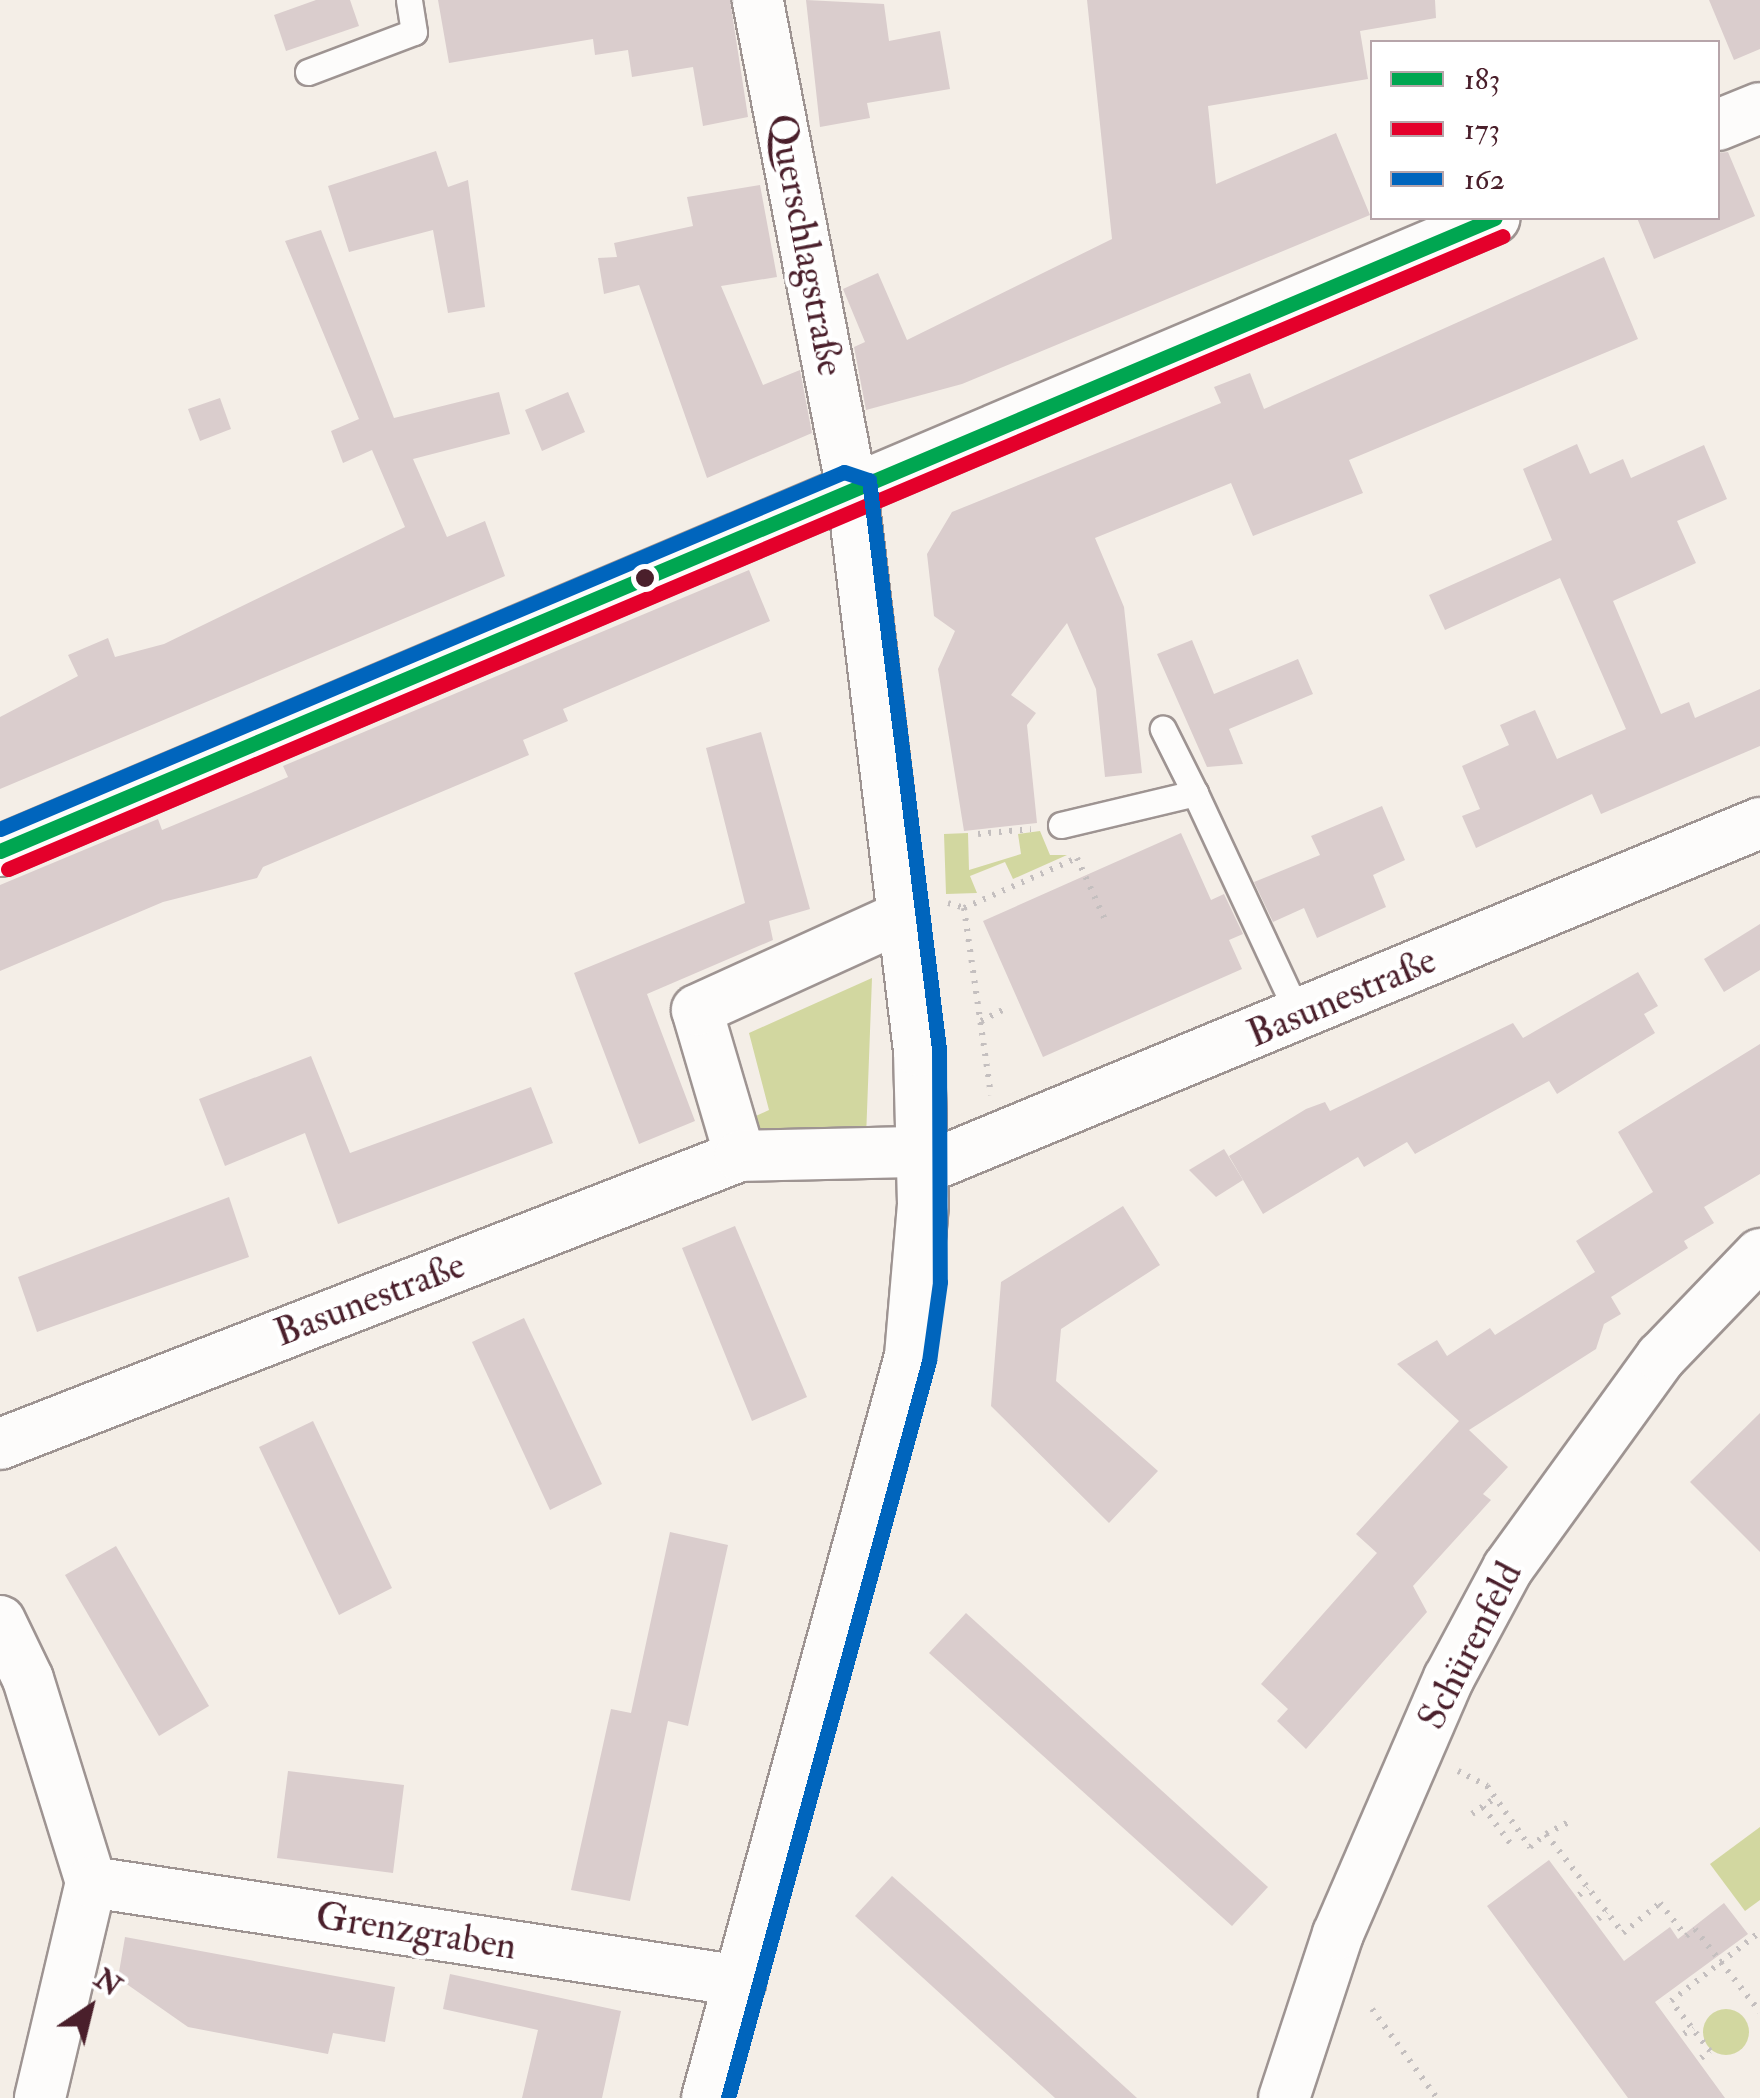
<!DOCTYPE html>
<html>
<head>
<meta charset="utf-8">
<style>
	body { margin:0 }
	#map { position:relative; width:1760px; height:2098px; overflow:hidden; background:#f4eee7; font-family:"IM FELL Double Pica",serif }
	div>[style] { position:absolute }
	.green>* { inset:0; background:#d2d7a0 }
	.round { border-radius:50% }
	.building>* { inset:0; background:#dacdcd }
	.path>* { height:6px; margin-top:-3px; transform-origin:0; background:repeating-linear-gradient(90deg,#c4bfbf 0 2.5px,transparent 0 10.5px) }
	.roads { filter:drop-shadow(2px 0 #9e9492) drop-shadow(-2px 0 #9e9492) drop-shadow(0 2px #9e9492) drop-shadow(0 -2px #9e9492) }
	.lane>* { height:25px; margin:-12.5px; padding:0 12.5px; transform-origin:12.5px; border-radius:12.5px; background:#fdfcfb }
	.street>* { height:50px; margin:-25px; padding:0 25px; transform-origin:25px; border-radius:25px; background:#fdfcfb }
	.bus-1>* { height:15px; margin:-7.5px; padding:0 7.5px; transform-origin:7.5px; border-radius:7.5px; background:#00a651 }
	.bus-2>* { height:15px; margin:-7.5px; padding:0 7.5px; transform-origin:7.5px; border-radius:7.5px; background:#e4002b }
	.bus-3>* { height:15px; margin:-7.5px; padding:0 7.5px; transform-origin:7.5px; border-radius:7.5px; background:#0065bd }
	.dots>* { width:28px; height:28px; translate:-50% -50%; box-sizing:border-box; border:5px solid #fff; border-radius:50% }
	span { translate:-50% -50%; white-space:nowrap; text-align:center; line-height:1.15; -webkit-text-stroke:9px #fff; paint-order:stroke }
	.street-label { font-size:38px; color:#4a1f2b }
	.legend { position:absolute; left:1370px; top:40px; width:350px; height:180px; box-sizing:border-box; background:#fff; border:2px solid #b7a5aa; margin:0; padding:12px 18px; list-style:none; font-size:30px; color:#4a1f2b }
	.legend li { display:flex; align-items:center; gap:20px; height:50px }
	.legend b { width:50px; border:2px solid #b7a5aa }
	.north { position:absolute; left:40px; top:1958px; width:100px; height:100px; -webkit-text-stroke:8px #fff; paint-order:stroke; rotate:35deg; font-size:28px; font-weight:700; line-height:40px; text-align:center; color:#4a1f2b }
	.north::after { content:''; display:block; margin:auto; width:35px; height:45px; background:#4a1f2b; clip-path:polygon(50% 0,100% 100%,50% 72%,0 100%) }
</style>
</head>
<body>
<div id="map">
	<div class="green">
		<div style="clip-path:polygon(1040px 831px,1050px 855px,1067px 855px,1013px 879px,1005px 862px,970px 876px,977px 893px,946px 894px,944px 834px,968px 833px,969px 870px,1021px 854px,1018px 834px)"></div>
		<div style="clip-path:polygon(872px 978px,866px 1138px,749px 1144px,745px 1121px,769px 1110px,749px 1033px)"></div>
		<div style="clip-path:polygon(1760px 1827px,1760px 1900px,1745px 1911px,1710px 1864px)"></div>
		<div class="round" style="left:1703px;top:2009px;width:46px;height:46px"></div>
	</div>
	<div class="building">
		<div style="clip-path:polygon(316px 0,350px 0,359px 26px,286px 51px,274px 15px)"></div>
		<div style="clip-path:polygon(438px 0,730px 0,748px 117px,703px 126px,693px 67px,632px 77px,628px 50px,595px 55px,593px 39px,449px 63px)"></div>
		<div style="clip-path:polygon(806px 0,884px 4px,889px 41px,940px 31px,950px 89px,867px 103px,870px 118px,820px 127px)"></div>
		<div style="clip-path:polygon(1087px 0,1435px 0,1436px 18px,1360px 31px,1368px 79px,1208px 106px,1216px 184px,1336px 133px,1370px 215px,962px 384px,866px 410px,854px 347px,865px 342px,843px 289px,878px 273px,907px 340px,1112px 239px)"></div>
		<div style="clip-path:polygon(1709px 0,1760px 0,1760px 49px,1734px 60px)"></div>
		<div style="clip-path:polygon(436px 151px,448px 187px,468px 180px,485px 307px,448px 313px,433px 230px,349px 252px,328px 186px)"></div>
		<div style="clip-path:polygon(1728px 152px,1755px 216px,1654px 259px,1637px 218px,1718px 218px,1718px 153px)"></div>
		<div style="clip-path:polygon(760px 185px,777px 277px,721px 286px,763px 385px,800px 370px,812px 433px,707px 478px,639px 285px,604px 294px,598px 258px,617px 257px,614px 243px,693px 226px,687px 197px)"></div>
		<div style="clip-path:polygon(321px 230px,394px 418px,499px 392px,510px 434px,413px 459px,447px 537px,485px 521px,505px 576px,0 789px,0 717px,78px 676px,68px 655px,108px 638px,115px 657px,164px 644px,405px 527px,372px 450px,343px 463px,331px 431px,359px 419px,285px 241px)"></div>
		<div style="clip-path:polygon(1604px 257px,1638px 339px,1349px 460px,1363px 493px,1253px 536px,1231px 483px,1095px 538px,1124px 607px,1142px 773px,1105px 777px,1096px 689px,1067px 623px,1011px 695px,1036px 713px,1027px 725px,1037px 823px,964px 831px,938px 669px,955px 631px,934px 616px,927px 554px,952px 512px,1221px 403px,1214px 387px,1250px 373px,1264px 409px)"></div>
		<div style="clip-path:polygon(568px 392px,585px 432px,542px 451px,525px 410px)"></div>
		<div style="clip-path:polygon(220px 398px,231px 429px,200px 441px,188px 409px)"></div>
		<div style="clip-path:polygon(1577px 444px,1590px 474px,1623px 459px,1631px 478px,1704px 445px,1727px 499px,1677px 521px,1696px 563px,1613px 601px,1661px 714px,1689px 702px,1695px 718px,1760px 689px,1760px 746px,1601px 814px,1592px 794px,1476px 848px,1462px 816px,1480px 809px,1462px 766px,1509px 745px,1500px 725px,1535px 710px,1557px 759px,1626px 729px,1560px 578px,1445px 630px,1429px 595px,1552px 540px,1523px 469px)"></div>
		<div style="clip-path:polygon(749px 570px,770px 621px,563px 709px,568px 721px,523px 740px,529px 755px,263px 867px,257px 878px,163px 902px,0 971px,0 885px,158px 819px,162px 830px,251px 793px,288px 777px,283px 766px)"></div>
		<div style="clip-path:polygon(1192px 640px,1214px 694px,1298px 659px,1313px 694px,1229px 729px,1243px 764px,1207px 767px,1157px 654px)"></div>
		<div style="clip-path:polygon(761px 732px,810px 909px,769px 921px,773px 940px,647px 994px,695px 1121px,639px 1144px,574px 973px,745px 903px,706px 748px)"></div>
		<div style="clip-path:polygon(1382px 806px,1405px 860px,1373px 875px,1386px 907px,1317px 938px,1304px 908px,1273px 922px,1254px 882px,1320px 855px,1311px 836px)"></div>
		<div style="clip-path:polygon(1181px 833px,1211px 900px,1224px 894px,1243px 934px,1229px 940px,1242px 969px,1043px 1057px,983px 921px)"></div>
		<div style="clip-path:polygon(1760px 924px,1760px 970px,1724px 992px,1704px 959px)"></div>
		<div style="clip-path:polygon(1638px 972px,1658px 1006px,1644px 1014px,1655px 1033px,1557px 1094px,1549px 1081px,1415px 1154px,1407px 1142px,1364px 1167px,1358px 1157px,1263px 1214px,1229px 1156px,1306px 1109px,1325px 1102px,1330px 1111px,1513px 1023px,1523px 1038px)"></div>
		<div style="clip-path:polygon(1760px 1044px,1760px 1174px,1704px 1207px,1714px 1223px,1684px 1241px,1688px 1248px,1611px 1297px,1621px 1314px,1604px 1324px,1596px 1349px,1469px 1430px,1508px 1467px,1483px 1494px,1491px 1500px,1413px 1586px,1427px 1612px,1306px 1749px,1277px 1721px,1288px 1709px,1261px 1684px,1377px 1553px,1356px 1534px,1459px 1421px,1397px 1364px,1437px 1340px,1447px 1356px,1490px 1328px,1495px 1335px,1595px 1272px,1576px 1241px,1653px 1192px,1618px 1132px)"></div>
		<div style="clip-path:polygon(311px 1056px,350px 1153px,531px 1087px,553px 1143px,338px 1224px,305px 1133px,225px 1166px,199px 1099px)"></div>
		<div style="clip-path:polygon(1224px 1149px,1243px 1180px,1216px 1197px,1189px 1170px)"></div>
		<div style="clip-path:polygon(229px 1197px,249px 1257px,37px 1332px,18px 1277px)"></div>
		<div style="clip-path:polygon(1123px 1206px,1160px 1265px,1061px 1329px,1056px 1381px,1158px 1471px,1109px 1523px,991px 1406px,1001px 1282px)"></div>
		<div style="clip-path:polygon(735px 1226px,807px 1397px,752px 1421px,682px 1248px)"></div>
		<div style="clip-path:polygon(524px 1318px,602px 1484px,550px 1510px,472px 1342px)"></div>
		<div style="clip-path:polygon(1760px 1413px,1760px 1552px,1690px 1482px)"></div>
		<div style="clip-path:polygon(313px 1421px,392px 1588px,339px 1615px,259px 1447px)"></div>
		<div style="clip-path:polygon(670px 1532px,728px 1545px,688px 1726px,668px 1721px,630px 1901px,571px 1890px,611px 1709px,631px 1713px)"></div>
		<div style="clip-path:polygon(116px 1546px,209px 1706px,159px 1736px,65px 1575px)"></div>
		<div style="clip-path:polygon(966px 1613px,1268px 1887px,1232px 1926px,929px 1653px)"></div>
		<div style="clip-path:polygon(288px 1771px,404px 1785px,393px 1873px,277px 1858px)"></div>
		<div style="clip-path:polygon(1549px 1860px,1624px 1961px,1670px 1927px,1678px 1939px,1724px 1903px,1748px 1934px,1655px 2002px,1725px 2098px,1628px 2098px,1487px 1906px)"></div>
		<div style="clip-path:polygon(892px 1876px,967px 1943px,1137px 2098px,1055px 2098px,855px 1916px)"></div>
		<div style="clip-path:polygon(125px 1937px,395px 1987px,385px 2042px,333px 2033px,328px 2054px,188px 2027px,118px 1978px)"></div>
		<div style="clip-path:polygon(450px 1974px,621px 2011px,602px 2098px,522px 2098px,538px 2030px,443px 2009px)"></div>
	</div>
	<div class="path">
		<div style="left:978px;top:834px;width:53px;rotate:-5.4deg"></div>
		<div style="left:948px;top:903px;width:17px;rotate:17deg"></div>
		<div style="left:964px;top:908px;width:189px;rotate:81.8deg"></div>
		<div style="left:964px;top:908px;width:124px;rotate:-23.9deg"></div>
		<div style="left:1077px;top:858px;width:70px;rotate:65.6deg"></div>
		<div style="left:981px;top:1021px;width:27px;rotate:-27deg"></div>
		<div style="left:1458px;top:1771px;width:33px;rotate:27deg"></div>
		<div style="left:1487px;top:1786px;width:75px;rotate:54.8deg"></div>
		<div style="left:1530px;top:1847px;width:21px;rotate:-39deg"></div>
		<div style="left:1546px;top:1834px;width:125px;rotate:52.1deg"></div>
		<div style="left:1623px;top:1933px;width:48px;rotate:-39deg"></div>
		<div style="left:1660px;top:1903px;width:42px;rotate:51.8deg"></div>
		<div style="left:1686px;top:1936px;width:11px;rotate:-38deg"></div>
		<div style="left:1695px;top:1929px;width:105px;rotate:51.9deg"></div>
		<div style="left:1483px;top:1807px;width:45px;rotate:53.1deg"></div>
		<div style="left:1472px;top:1814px;width:28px;rotate:-35deg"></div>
		<div style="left:1546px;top:1834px;width:24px;rotate:-28deg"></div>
		<div style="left:1579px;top:1895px;width:11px;rotate:-38deg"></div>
		<div style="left:1598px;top:1919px;width:11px;rotate:-41deg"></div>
		<div style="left:1372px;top:2009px;width:110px;rotate:53.9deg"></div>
		<div style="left:1684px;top:2034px;width:11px;rotate:-34deg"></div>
		<div style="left:1701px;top:2058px;width:11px;rotate:-38deg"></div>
		<div style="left:1710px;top:2051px;width:63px;rotate:-128deg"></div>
		<div style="left:1671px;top:2001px;width:113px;rotate:-37.8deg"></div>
	</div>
	<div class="roads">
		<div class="lane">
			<div style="left:308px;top:72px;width:113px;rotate:-20.7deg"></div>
			<div style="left:414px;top:32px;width:32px;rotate:-99deg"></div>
			<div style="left:1195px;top:793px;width:246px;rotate:65deg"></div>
			<div style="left:1061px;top:825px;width:138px;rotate:-13.4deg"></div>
			<div style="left:1195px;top:793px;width:72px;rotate:-116.6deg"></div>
		</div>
		<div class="street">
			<div style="left:1718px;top:125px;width:45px;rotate:-22deg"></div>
			<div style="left:0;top:851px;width:1623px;rotate:-22.95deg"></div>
			<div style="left:740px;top:1156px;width:152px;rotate:-106.4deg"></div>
			<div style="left:697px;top:1010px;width:226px;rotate:-24.5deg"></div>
			<div style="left:923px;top:1169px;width:906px;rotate:-22.46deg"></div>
			<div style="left:0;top:1444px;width:794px;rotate:-21.27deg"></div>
			<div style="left:740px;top:1156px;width:181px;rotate:-1.3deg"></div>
			<div style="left:0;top:1621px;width:64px;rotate:64.2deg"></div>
			<div style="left:28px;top:1679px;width:213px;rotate:72.8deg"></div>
			<div style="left:91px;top:1882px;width:222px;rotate:103.3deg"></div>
			<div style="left:91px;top:1882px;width:657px;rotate:8.66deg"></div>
			<div style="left:707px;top:2098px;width:769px;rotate:-74.7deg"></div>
			<div style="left:910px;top:1356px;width:153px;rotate:-85.1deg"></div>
			<div style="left:923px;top:1204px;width:153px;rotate:-91.5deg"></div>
			<div style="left:919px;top:1051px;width:565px;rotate:-96.81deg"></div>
			<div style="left:852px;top:490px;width:499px;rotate:-100.9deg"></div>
			<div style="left:1284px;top:2098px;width:173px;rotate:-71.8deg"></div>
			<div style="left:1338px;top:1934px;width:279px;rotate:-66.6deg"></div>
			<div style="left:1449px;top:1678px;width:125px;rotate:-61.8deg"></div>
			<div style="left:1508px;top:1568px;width:261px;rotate:-54.1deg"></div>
			<div style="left:1661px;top:1357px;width:143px;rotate:-46.1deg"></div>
		</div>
	</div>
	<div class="bus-1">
		<div style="left:0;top:851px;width:1623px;rotate:-22.95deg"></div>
	</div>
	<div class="bus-2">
		<div style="left:8px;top:869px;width:1623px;rotate:-22.95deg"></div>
	</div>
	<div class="bus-3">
		<div style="left:0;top:829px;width:916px;rotate:-22.93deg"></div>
		<div style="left:844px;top:472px;width:26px;rotate:18deg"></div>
		<div style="left:869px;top:480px;width:573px;rotate:82.99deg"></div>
		<div style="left:939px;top:1049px;width:233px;rotate:89.8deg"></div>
		<div style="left:940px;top:1282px;width:80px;rotate:97.9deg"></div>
		<div style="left:929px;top:1361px;width:764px;rotate:105.26deg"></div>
	</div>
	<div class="dots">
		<div style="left:645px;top:578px;background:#4a1f2b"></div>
	</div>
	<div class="street-label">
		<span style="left:805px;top:245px;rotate:79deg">Querschlagstraße</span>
		<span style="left:1342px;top:998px;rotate:-23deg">Basunestraße</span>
		<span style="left:370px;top:1300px;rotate:-21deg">Basunestraße</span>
		<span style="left:1471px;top:1646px;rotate:-63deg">Schürenfeld</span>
		<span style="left:416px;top:1932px;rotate:9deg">Grenzgraben</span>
	</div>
	<ul class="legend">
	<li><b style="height:12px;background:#00a651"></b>183</li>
	<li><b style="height:12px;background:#e4002b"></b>173</li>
	<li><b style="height:12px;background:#0065bd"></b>162</li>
	</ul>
	<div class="north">N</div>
</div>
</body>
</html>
